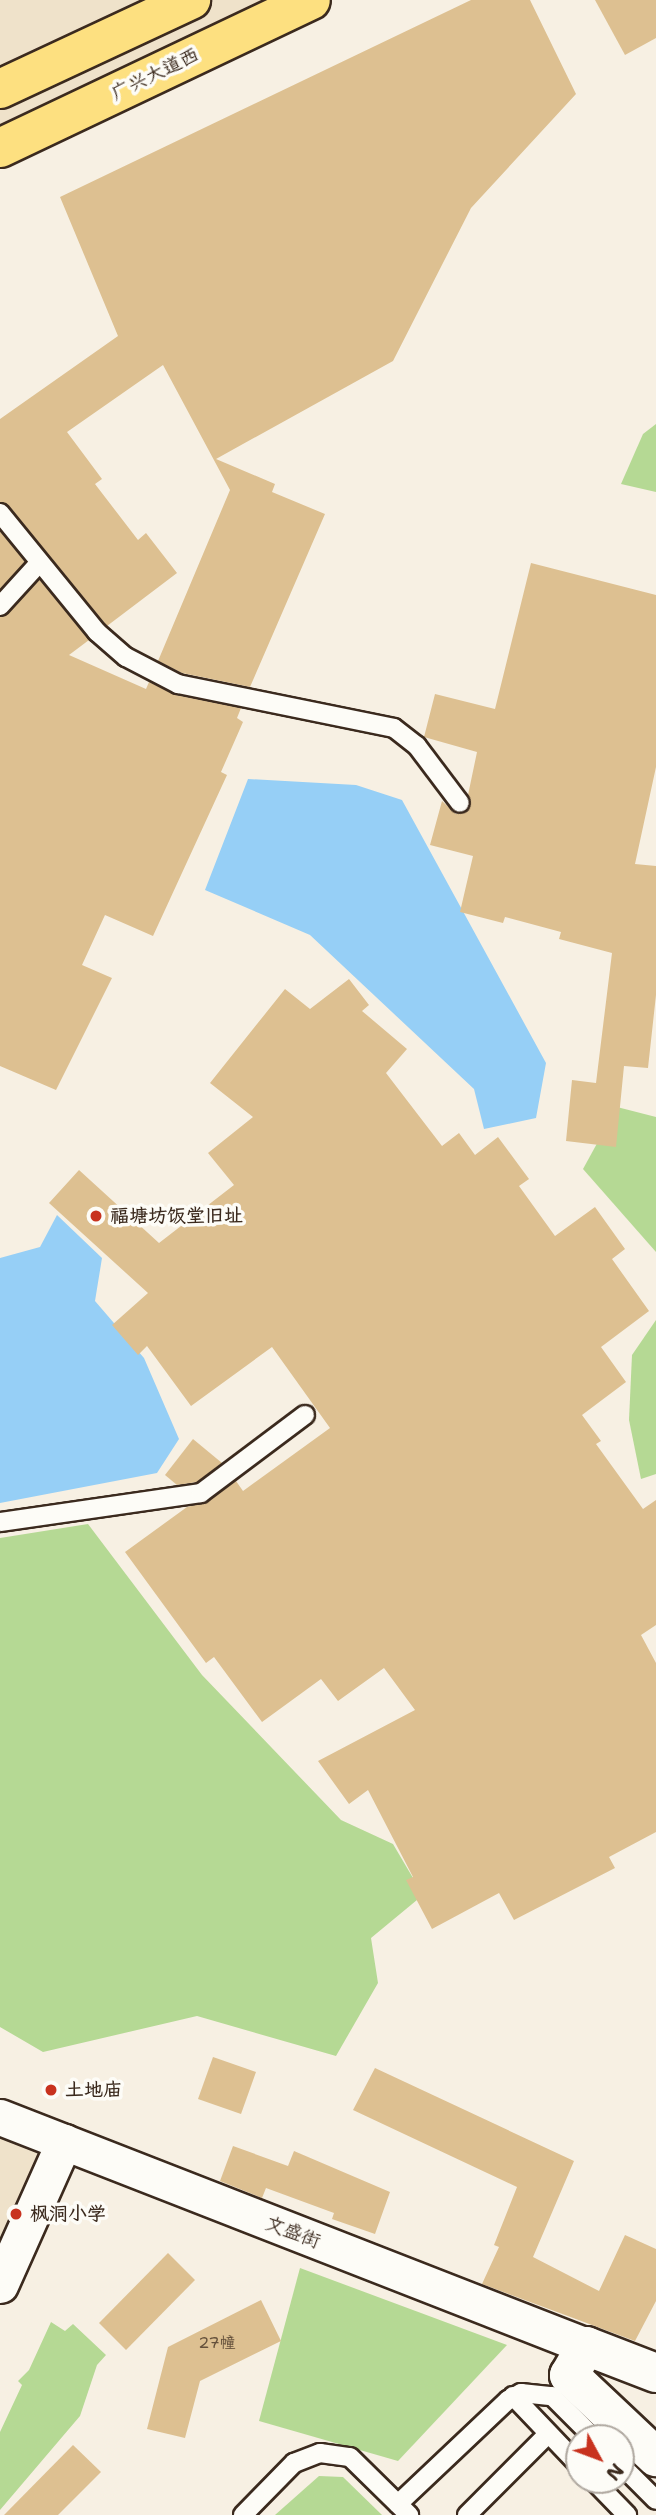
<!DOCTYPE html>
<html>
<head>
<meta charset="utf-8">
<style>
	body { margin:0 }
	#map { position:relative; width:656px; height:2515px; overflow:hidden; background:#f7f0e3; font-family:"Shantell Sans","LXGW WenKai TC",sans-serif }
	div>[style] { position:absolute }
	.built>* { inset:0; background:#efe2ca }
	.green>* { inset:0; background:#b5d994 }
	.water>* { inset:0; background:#96cff6 }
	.building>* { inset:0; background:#ddc091 }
	.roads { filter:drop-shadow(2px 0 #3b2a1e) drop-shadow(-2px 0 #3b2a1e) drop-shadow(0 2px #3b2a1e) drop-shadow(0 -2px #3b2a1e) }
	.service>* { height:18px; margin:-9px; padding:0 9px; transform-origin:9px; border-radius:9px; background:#fdfcf7 }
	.minor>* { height:35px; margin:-17.5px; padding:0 17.5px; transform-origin:17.5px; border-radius:17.5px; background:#fdfcf7 }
	.tertiary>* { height:38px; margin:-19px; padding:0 19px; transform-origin:19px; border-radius:19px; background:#fdfcf7 }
	.trunk>* { height:38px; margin:-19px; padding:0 19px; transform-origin:19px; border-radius:19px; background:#fde080 }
	.dots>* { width:19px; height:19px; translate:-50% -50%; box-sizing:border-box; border:4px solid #fdfcf7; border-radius:50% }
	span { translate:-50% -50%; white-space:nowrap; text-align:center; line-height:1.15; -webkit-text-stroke:7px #fdfcf7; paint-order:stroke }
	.number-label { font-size:16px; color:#64503b }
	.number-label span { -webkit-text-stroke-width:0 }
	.street-label { font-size:19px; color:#3b2a1e }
	.poi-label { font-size:19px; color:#3b2a1e; font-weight:700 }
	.left { translate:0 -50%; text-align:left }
	.north { position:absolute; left:565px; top:2424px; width:70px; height:70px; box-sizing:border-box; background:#fdfcf7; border:2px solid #afa8a0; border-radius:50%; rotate:131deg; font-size:19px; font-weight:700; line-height:28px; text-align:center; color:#3b2a1e }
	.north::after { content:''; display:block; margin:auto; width:24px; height:32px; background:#c8321e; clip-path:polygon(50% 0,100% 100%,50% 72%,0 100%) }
</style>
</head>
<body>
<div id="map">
	<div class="built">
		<div style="clip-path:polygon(0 0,311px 0,0 148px)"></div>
		<div style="clip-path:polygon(0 2117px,64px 2142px,0 2285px)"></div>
	</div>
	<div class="green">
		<div style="clip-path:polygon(656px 424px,656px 492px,621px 484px,643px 434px)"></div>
		<div style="clip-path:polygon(617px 1107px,656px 1117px,656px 1252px,583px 1169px)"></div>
		<div style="clip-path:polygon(656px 1320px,656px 1474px,641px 1479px,629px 1420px,632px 1355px)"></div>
		<div style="clip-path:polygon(88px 1524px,202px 1675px,341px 1820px,393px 1844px,423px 1895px,371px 1938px,378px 1983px,336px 2056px,197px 2016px,43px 2052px,0 2027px,0 1538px)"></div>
		<div style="clip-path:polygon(300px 2268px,507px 2345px,398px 2461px,259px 2421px)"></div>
		<div style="clip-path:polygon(51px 2322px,65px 2331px,73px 2324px,106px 2355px,97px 2365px,80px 2416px,0 2510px,0 2432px,22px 2385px,18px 2381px,29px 2370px)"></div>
		<div style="clip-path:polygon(319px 2476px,343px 2477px,382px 2515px,275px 2515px)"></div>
	</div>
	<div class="water">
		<div style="clip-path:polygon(248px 779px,356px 785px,402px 800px,546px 1063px,536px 1118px,484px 1129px,474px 1089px,310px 935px,205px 890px)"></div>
		<div style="clip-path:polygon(57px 1215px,102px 1258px,95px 1301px,144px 1358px,179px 1439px,157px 1473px,0 1503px,0 1258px,40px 1247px)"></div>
	</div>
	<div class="building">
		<div style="clip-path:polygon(471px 0,530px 0,576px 94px,471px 208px,393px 361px,216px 459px,275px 484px,272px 492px,325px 514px,250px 687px,182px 673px,158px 661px,230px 490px,163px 365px,67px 432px,102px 479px,95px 484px,138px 540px,146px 533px,177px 573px,107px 626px,9px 506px,0 502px,0 419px,118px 336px,60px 197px)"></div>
		<div style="clip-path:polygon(595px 0,656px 0,656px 38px,625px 55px)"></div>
		<div style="clip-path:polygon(0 531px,25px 562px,0 589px)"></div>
		<div style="clip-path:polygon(531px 563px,656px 595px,656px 767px,635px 864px,656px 866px,656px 995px,648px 1068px,624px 1066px,616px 1147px,566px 1141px,572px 1080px,596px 1083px,612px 953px,559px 939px,561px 932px,505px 917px,503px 923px,460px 912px,473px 856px,430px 845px,442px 801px,456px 814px,470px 808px,468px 795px,477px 752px,424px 737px,435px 694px,495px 709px)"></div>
		<div style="clip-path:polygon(39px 579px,89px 640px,69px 655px,146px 689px,149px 682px,176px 695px,241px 708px,237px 718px,243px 722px,221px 772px,227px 775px,153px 936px,105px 915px,82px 965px,112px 978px,56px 1090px,0 1066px,0 617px)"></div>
		<div style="clip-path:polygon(349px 979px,369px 1005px,362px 1011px,407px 1049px,386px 1073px,442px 1146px,459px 1133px,475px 1155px,498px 1137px,529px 1179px,519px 1186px,555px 1236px,595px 1207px,625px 1249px,612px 1259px,649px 1311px,601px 1347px,626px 1382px,582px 1415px,601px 1441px,596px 1444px,643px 1509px,656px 1500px,656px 1625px,641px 1635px,656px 1663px,656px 1832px,609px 1857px,615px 1868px,514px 1920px,499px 1893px,432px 1929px,406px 1880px,413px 1877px,368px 1790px,349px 1804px,318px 1761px,415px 1710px,384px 1668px,338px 1701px,321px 1679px,262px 1722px,214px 1657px,206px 1663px,125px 1552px,187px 1507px,207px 1502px,236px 1481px,243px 1491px,330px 1428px,272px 1347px,191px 1406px,147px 1346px,138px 1355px,112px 1325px,148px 1293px,49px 1203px,79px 1170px,159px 1243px,234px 1185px,208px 1153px,253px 1117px,210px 1083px,285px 989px,310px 1009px)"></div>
		<div style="clip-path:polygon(193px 1439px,222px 1463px,197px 1482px,177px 1485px,165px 1475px)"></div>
		<div style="clip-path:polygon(213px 2057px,256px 2072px,241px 2114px,198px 2099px)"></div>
		<div style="clip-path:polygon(375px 2068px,574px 2161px,533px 2257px,599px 2291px,625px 2235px,656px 2249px,656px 2301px,635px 2341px,482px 2284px,499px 2247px,494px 2245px,517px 2187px,353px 2110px)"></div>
		<div style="clip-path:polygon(233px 2146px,288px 2166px,294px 2151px,390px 2192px,375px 2234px,332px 2219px,334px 2213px,266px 2188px,262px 2198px,220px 2181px)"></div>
		<div style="clip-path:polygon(168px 2253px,195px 2280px,126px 2350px,99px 2323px)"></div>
		<div style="clip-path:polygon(261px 2300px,281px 2341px,200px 2381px,185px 2438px,147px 2429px,168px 2347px)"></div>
		<div style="clip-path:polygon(73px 2445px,101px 2472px,58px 2515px,4px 2515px)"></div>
	</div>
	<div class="roads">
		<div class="service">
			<div style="left:0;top:513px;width:154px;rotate:50.8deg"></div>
			<div style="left:97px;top:632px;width:38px;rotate:41deg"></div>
			<div style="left:126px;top:657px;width:59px;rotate:27.4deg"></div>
			<div style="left:178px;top:684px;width:220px;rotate:11.5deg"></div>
			<div style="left:394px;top:728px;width:29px;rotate:38deg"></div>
			<div style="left:417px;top:746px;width:71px;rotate:53deg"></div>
			<div style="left:0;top:606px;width:59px;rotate:-47.7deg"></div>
			<div style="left:0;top:1522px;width:203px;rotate:-8.2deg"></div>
			<div style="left:201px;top:1493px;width:130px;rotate:-36.9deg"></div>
			<div style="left:513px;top:2396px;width:95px;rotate:46.3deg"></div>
			<div style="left:621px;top:2465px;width:49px;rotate:45deg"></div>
			<div style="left:593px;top:2480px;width:49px;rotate:45.8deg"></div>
			<div style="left:398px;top:2504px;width:151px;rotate:-43.4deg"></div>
			<div style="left:508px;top:2400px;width:15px;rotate:-28deg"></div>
			<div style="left:521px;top:2393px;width:31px;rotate:6deg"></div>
			<div style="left:552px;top:2396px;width:59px;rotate:45deg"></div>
			<div style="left:243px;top:2515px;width:73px;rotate:-45.6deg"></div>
			<div style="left:294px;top:2463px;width:28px;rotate:-21deg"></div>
			<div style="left:320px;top:2453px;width:30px;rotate:8deg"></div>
			<div style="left:350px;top:2457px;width:83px;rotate:44.5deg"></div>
			<div style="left:467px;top:2515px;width:115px;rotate:-45deg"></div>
		</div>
		<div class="minor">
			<div style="left:0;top:2117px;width:629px;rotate:21.34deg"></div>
			<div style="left:0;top:2285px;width:157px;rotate:-65.9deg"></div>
		</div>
		<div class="tertiary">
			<div style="left:656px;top:2373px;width:75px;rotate:-158.9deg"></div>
			<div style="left:586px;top:2346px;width:34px;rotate:120deg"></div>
			<div style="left:569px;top:2375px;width:120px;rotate:43.3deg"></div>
		</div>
		<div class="trunk">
			<div style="left:0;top:89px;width:211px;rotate:-25deg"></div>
			<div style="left:0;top:148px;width:344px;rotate:-25.4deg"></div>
		</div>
	</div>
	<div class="dots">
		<div style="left:96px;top:1216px;background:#c8321e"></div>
		<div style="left:51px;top:2090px;background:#c8321e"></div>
		<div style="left:16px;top:2214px;background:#c8321e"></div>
	</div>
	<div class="number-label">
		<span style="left:217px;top:2343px">27幢</span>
	</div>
	<div class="street-label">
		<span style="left:155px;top:74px;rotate:-26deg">广兴大道西</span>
		<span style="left:293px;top:2232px;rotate:21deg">文盛街</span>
	</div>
	<div class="poi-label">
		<span class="left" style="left:110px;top:1216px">福塘坊饭堂旧址</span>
		<span class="left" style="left:65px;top:2090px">土地庙</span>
		<span class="left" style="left:30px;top:2214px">枫洞小学</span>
	</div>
	<div class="north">N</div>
</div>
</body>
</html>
